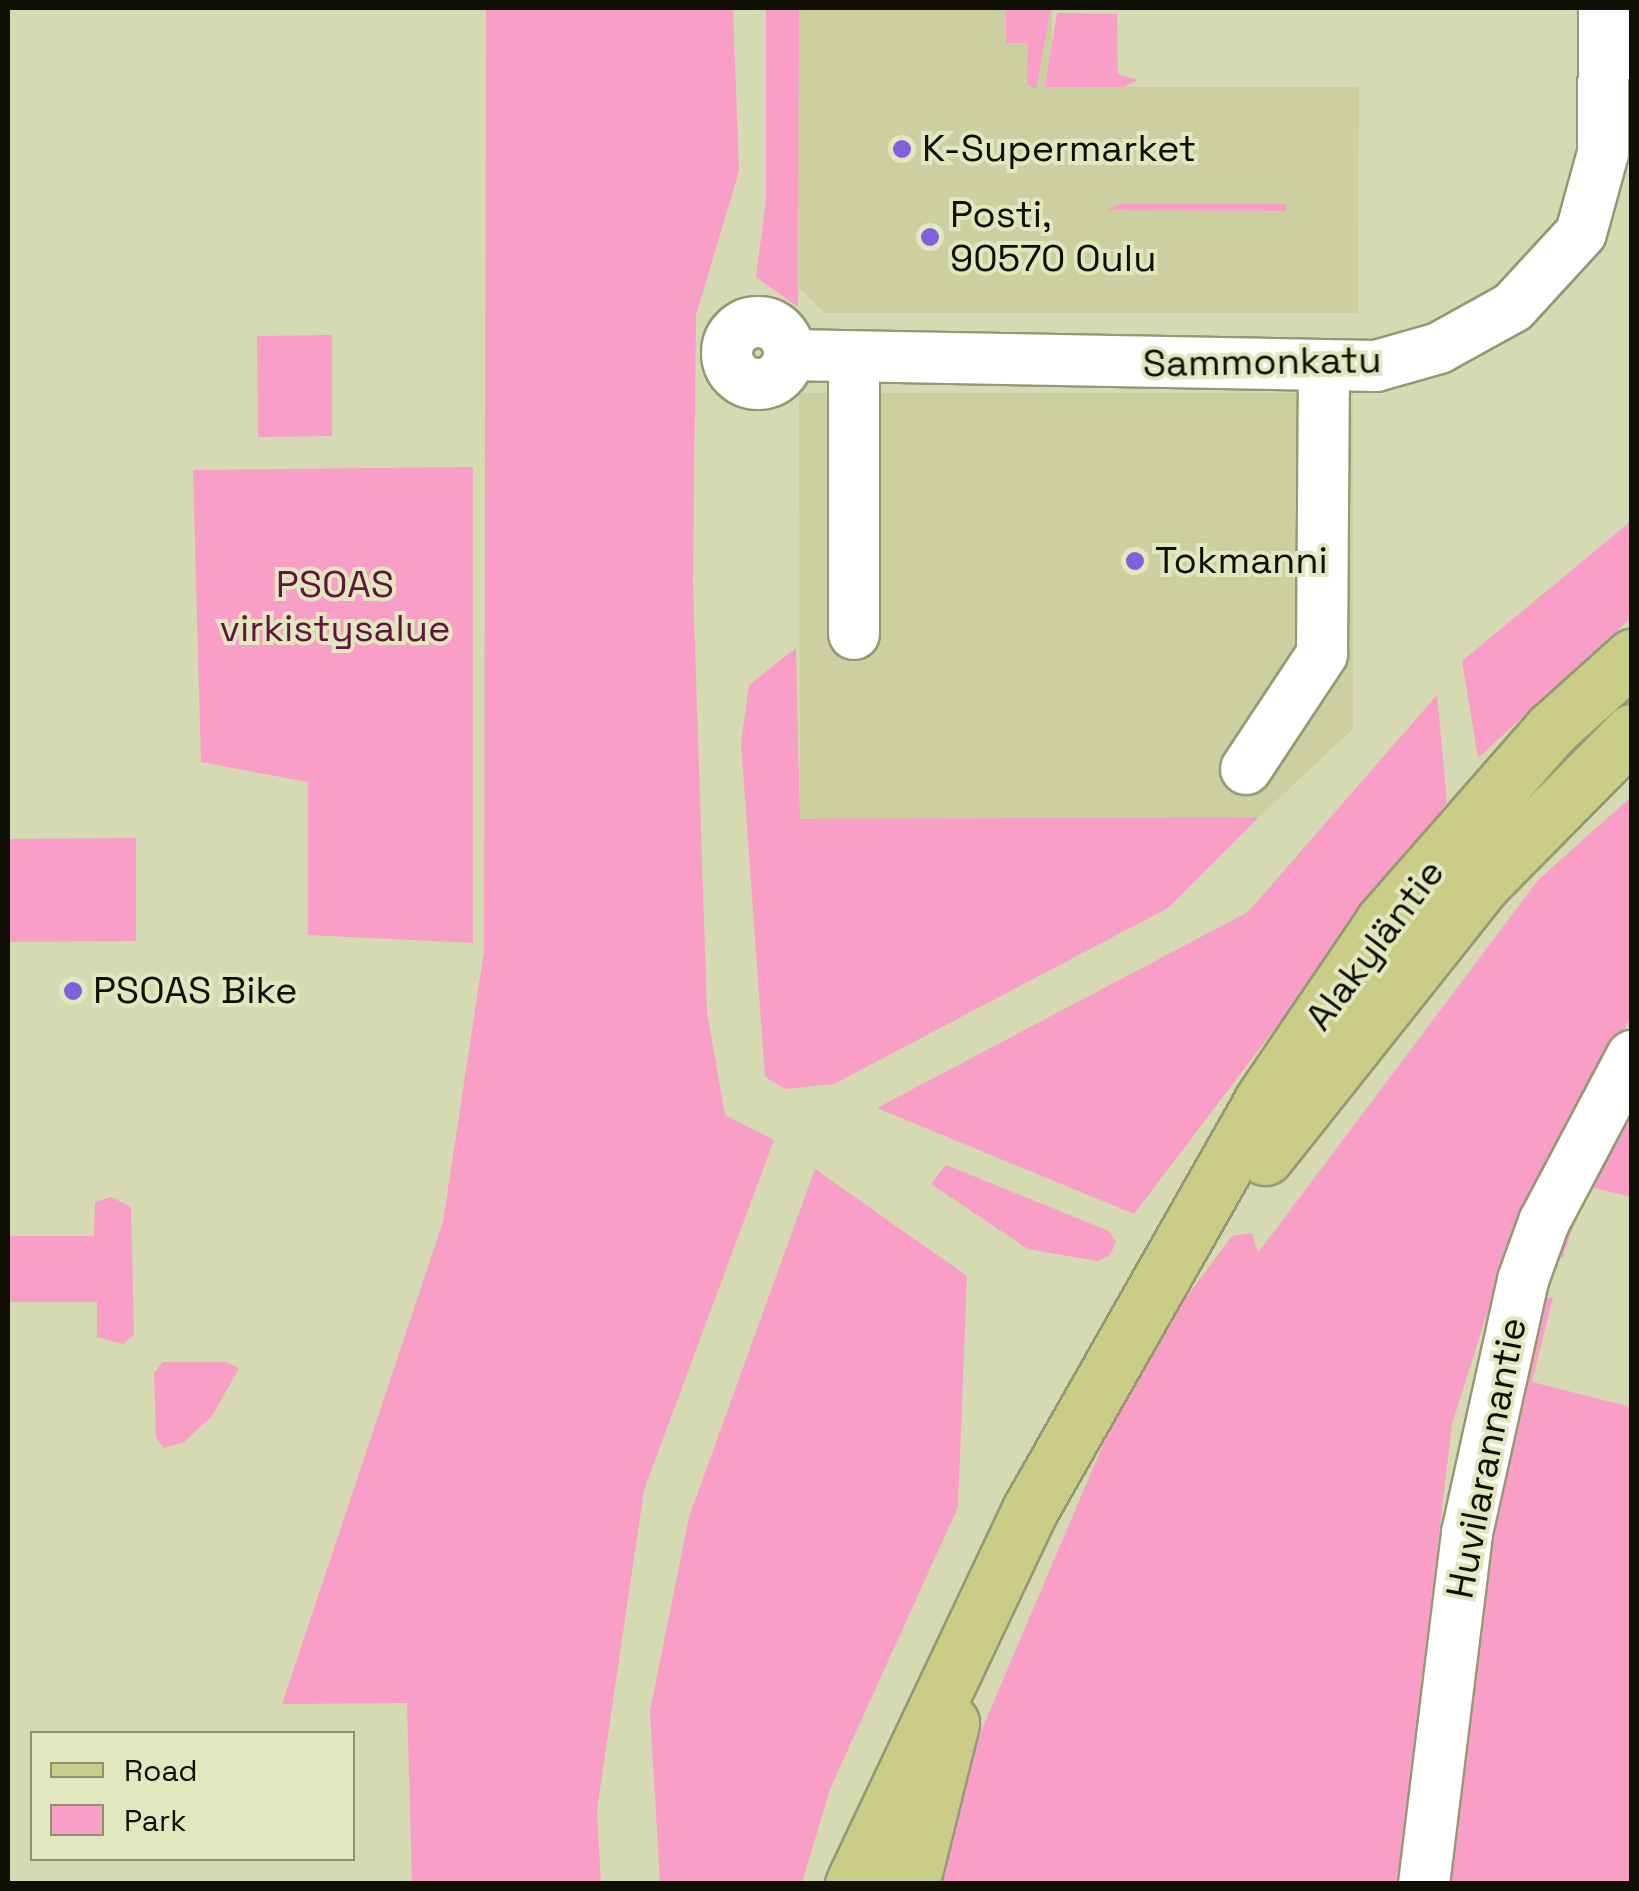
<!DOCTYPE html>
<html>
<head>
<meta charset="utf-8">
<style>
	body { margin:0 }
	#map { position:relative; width:1639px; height:1891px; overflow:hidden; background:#d5dab2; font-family:"Space Grotesk",sans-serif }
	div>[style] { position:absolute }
	.built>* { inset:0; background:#ccd0a1 }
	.green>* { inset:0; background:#f99ec6 }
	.roads { filter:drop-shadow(2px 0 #959973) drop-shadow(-2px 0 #959973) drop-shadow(0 2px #959973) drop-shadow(0 -2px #959973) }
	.minor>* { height:50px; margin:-25px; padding:0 25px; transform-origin:25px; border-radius:25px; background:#fff }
	.minor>.ring { margin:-25px; padding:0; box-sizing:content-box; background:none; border:50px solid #fff; border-radius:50% }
	.major>* { height:55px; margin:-27.5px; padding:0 27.5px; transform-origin:27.5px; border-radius:27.5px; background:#c9cd87 }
	.dots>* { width:28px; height:28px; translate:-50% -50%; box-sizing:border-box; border:5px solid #e2e7bf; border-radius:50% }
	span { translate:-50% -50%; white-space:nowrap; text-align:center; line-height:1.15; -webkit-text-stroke:8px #e2e7bf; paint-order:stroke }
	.poi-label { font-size:38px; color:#0f1003 }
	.left { translate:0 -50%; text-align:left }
	.street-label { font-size:38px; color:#0f1003 }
	.park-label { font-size:38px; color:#61143e }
	.frame { position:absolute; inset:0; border:10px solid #0f1003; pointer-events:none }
	.legend { position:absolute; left:30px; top:1731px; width:325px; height:130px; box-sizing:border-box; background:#e2e7bf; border:2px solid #8e9174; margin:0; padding:12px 18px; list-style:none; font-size:30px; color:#0f1003 }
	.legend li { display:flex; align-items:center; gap:20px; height:50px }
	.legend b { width:50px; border:2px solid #8e9174 }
</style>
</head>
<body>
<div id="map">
	<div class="built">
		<div style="clip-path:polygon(799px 8px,1052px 8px,1052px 87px,1359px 87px,1358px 313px,824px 313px,799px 288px)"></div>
		<div style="clip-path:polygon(799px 393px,1353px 393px,1353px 729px,1259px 817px,800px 819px)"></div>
	</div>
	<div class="green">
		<div style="clip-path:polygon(486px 8px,733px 8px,739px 171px,696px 315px,693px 584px,707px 1012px,725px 1115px,774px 1140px,644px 1490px,597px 1810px,601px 1883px,412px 1883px,407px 1703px,282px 1704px,443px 1222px,484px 951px)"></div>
		<div style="clip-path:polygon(766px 8px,799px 8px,798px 307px,756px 277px,766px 200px)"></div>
		<div style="clip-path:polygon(1006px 8px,1051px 8px,1036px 89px,1027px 84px,1028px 43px,1006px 43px)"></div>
		<div style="clip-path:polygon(1057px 13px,1117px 14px,1118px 74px,1138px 80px,1124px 87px,1045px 87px)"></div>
		<div style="clip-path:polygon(1286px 204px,1286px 211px,1106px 210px,1121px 204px)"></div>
		<div style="clip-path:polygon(332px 335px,332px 436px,258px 437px,257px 336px)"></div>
		<div style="clip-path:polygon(473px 467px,473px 943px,308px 935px,308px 782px,201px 762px,193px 470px)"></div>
		<div style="clip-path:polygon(1631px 521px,1631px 618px,1478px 758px,1462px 661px)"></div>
		<div style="clip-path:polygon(796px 648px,800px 819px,1259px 817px,1168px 908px,834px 1084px,785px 1089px,765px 1077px,741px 743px,749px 685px)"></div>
		<div style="clip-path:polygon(1437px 695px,1447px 802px,1134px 1214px,877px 1108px,1248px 912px)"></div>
		<div style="clip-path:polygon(1631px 797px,1631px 1017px,1515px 1225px,1452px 1424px,1398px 1883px,932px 1884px,946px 1814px,1102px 1447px,1163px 1328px,1232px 1236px,1252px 1233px,1258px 1253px,1538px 880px)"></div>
		<div style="clip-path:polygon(136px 838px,136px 941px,8px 942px,8px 839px)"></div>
		<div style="clip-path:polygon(1631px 1084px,1631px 1197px,1587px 1186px,1563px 1257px,1545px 1255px)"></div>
		<div style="clip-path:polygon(946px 1165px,1109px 1231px,1116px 1242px,1110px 1255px,1097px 1261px,1028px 1249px,931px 1184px)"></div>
		<div style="clip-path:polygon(815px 1169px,967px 1276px,958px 1507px,830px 1789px,802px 1883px,660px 1883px,650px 1711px,689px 1517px)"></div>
		<div style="clip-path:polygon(111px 1197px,131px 1207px,134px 1335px,123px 1344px,97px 1337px,97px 1302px,8px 1302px,8px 1236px,94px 1236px,95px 1202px)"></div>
		<div style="clip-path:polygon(1553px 1297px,1532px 1382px,1631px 1407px,1631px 1883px,1449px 1884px,1476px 1578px,1530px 1301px)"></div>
		<div style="clip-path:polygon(163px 1362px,226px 1362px,239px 1368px,212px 1416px,184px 1442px,164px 1448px,156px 1437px,154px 1373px)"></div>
	</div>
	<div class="roads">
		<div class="minor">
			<div class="ring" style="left:727px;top:322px;width:12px;height:12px"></div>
			<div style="left:789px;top:355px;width:587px;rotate:1.07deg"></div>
			<div style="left:1376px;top:366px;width:66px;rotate:-15.9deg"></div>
			<div style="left:1439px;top:348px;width:85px;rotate:-29deg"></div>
			<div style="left:1513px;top:307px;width:100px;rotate:-47.4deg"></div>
			<div style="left:1581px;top:233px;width:83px;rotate:-74.6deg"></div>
			<div style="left:1603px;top:153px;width:145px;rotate:-89.6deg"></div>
			<div style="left:854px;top:634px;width:275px;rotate:-90deg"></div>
			<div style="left:1246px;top:769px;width:138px;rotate:-56.5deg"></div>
			<div style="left:1322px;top:654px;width:289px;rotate:-89.6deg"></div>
			<div style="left:1424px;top:1884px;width:354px;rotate:-83deg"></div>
			<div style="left:1467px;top:1533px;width:259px;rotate:-77.5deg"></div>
			<div style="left:1523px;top:1280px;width:62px;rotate:-70.1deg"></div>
			<div style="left:1544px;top:1222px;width:188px;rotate:-62.1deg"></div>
		</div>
		<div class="major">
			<div style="left:1265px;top:1157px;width:347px;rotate:-51.5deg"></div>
			<div style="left:1481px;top:885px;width:215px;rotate:-45.4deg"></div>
			<div style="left:853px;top:1884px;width:416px;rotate:-64.7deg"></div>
			<div style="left:1031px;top:1508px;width:468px;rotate:-60.4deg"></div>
			<div style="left:1262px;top:1101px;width:216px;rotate:-55.9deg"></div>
			<div style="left:1383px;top:922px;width:257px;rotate:-48.8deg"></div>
			<div style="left:1552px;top:729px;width:108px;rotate:-42deg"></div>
			<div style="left:911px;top:1884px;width:166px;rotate:-76deg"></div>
		</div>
	</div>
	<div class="dots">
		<div style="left:902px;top:149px;background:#8260db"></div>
		<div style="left:930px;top:237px;background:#8260db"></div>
		<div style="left:1135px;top:561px;background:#8260db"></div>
		<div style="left:73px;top:991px;background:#8260db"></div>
	</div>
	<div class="poi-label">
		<span class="left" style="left:922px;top:149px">K-Supermarket</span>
		<span class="left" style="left:950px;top:237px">Posti,<br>90570 Oulu</span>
		<span class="left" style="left:1155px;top:561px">Tokmanni</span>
		<span class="left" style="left:93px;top:991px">PSOAS Bike</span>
	</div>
	<div class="street-label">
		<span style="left:1262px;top:362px;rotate:-1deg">Sammonkatu</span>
		<span style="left:1375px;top:945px;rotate:-53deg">Alakyläntie</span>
		<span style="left:1487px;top:1458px;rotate:-79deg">Huvilarannantie</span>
	</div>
	<div class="park-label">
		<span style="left:335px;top:607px">PSOAS<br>virkistysalue</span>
	</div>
	<div class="frame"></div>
	<ul class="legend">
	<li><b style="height:12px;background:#c9cd87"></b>Road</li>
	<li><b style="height:28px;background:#f99ec6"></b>Park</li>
	</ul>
</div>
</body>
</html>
